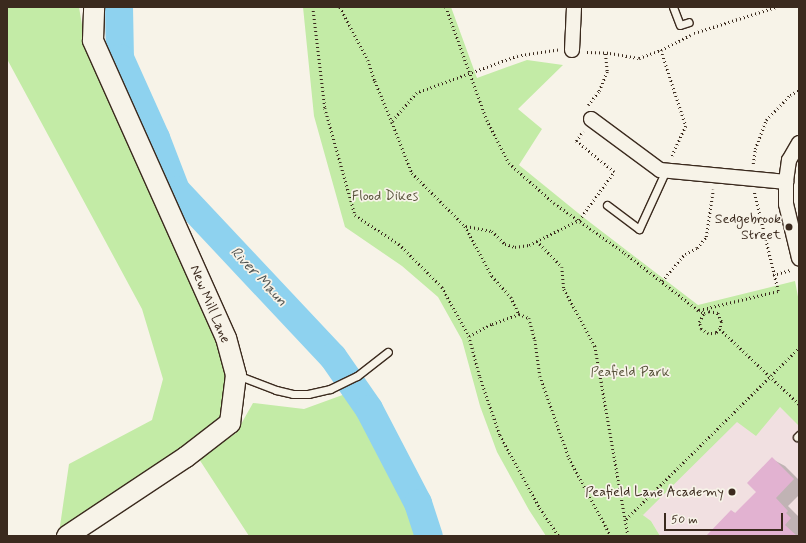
<!DOCTYPE html>
<html>
<head>
<meta charset="utf-8">
<style>
	body { margin:0 }
	#map { position:relative; width:806px; height:543px; overflow:hidden; background:#f7f3e8; font-family:Mynerve,sans-serif }
	div>[style] { position:absolute }
	.built>* { inset:0; background:#f1e0e1 }
	.green>* { inset:0; background:#c3eba6 }
	.shadow>* { inset:0; background:#0003 }
	.river>* { height:28px; margin:-14px; padding:0 14px; transform-origin:14px; border-radius:14px; background:#8ed2ef }
	.building>* { inset:0; background:#e2b2d1 }
	.path>* { height:2.5px; margin-top:-1.25px; transform-origin:0; background:repeating-linear-gradient(90deg,#3b2a1e 0 1px,transparent 0 4px) }
	.roads { filter:drop-shadow(1px 0 #3b2a1e) drop-shadow(-1px 0 #3b2a1e) drop-shadow(0 1px #3b2a1e) drop-shadow(0 -1px #3b2a1e) }
	.lane>* { height:7px; margin:-3.5px; padding:0 3.5px; transform-origin:3.5px; border-radius:3.5px; background:#f7f3e8 }
	.street>* { height:14px; margin:-7px; padding:0 7px; transform-origin:7px; border-radius:7px; background:#f7f3e8 }
	.secondary>* { height:20px; margin:-10px; padding:0 10px; transform-origin:10px; border-radius:10px; background:#f7f3e8 }
	.dots>* { width:11px; height:11px; translate:-50% -50%; box-sizing:border-box; border:2px solid #f7f3e8; border-radius:50% }
	span { translate:-50% -50%; white-space:nowrap; text-align:center; line-height:1.15; -webkit-text-stroke:3.5px #f7f3e8; paint-order:stroke }
	.park-label { font-size:14px; color:#565139 }
	.poi-label { font-size:14px; color:#3b2a1e }
	.right { translate:-100% -50%; text-align:right }
	.street-label { font-size:14px; color:#3b2a1e }
	.water-label { font-size:15px; color:#505452; font-style:italic }
	.frame { position:absolute; inset:0; border:8px solid #3b2a1e; pointer-events:none }
	.scale { position:absolute; left:664px; top:513px; width:119px; height:18px; box-sizing:border-box; border:2px solid #3b2a1e; border-top:0; padding-left:5px; font-size:12px; line-height:14px; white-space:nowrap; color:#3b2a1e; -webkit-text-stroke:3px #f7f3e8; paint-order:stroke }
</style>
</head>
<body>
<div id="map">
	<div class="built">
		<div style="clip-path:polygon(780px 407px,798px 424px,799px 423px,799px 536px,660px 536px,651px 521px,642px 515px,737px 421px)"></div>
	</div>
	<div class="green">
		<div style="clip-path:polygon(7px 7px,79px 7px,85px 43px,227px 354px,227px 410px,209px 433px,59px 533px,69px 464px,152px 420px,163px 379px,142px 309px,7px 59px)"></div>
		<div style="clip-path:polygon(303px 7px,451px 7px,477px 78px,527px 60px,563px 65px,518px 109px,542px 129px,519px 165px,583px 217px,698px 305px,795px 281px,799px 302px,798px 425px,780px 407px,756px 436px,737px 422px,643px 515px,640px 513px,651px 521px,660px 536px,546px 536px,529px 510px,497px 452px,480px 406px,462px 340px,438px 297px,402px 266px,345px 227px,314px 116px)"></div>
		<div style="clip-path:polygon(348px 393px,404px 502px,417px 536px,249px 536px,199px 459px,236px 433px,253px 403px,304px 409px)"></div>
	</div>
	<div class="shadow">
		<div style="clip-path:polygon(772px 459px,785px 466px,799px 480px,799px 495px,788px 506px,799px 517px,799px 536px,707px 536px,731px 511px,737px 514px,758px 492px)"></div>
	</div>
	<div class="river">
		<div style="left:119px;top:7px;width:51px;rotate:88.9deg"></div>
		<div style="left:120px;top:58px;width:88px;rotate:65.8deg"></div>
		<div style="left:156px;top:138px;width:56px;rotate:69deg"></div>
		<div style="left:176px;top:190px;width:229px;rotate:46.8deg"></div>
		<div style="left:333px;top:357px;width:63px;rotate:55.3deg"></div>
		<div style="left:369px;top:409px;width:106px;rotate:62.5deg"></div>
		<div style="left:418px;top:503px;width:35px;rotate:72deg"></div>
	</div>
	<div class="building">
		<div style="clip-path:polygon(772px 457px,794px 479px,776px 498px,788px 511px,786px 513px,791px 518px,785px 525px,797px 536px,706px 536px,731px 510px,735px 513px,756px 492px,747px 483px)"></div>
	</div>
	<div class="path">
		<div style="left:313px;top:7px;width:102px;rotate:83.2deg"></div>
		<div style="left:325px;top:108px;width:111px;rotate:74.3deg"></div>
		<div style="left:355px;top:215px;width:53px;rotate:33.4deg"></div>
		<div style="left:399px;top:244px;width:61px;rotate:45deg"></div>
		<div style="left:442px;top:287px;width:56px;rotate:61.1deg"></div>
		<div style="left:469px;top:336px;width:42px;rotate:75deg"></div>
		<div style="left:480px;top:377px;width:61px;rotate:71deg"></div>
		<div style="left:500px;top:435px;width:83px;rotate:61.3deg"></div>
		<div style="left:540px;top:508px;width:34px;rotate:56deg"></div>
		<div style="left:340px;top:7px;width:60px;rotate:62.2deg"></div>
		<div style="left:368px;top:60px;width:22px;rotate:72deg"></div>
		<div style="left:375px;top:81px;width:44px;rotate:67.5deg"></div>
		<div style="left:446px;top:7px;width:120px;rotate:70.1deg"></div>
		<div style="left:487px;top:120px;width:48px;rotate:62.9deg"></div>
		<div style="left:509px;top:163px;width:60px;rotate:41.6deg"></div>
		<div style="left:554px;top:203px;width:87px;rotate:35.2deg"></div>
		<div style="left:625px;top:253px;width:93px;rotate:38deg"></div>
		<div style="left:698px;top:310px;width:7px;rotate:27deg"></div>
		<div style="left:704px;top:313px;width:5px;rotate:-22deg"></div>
		<div style="left:709px;top:311px;width:9px;rotate:13deg"></div>
		<div style="left:718px;top:313px;width:10px;rotate:66deg"></div>
		<div style="left:722px;top:322px;width:7px;rotate:106deg"></div>
		<div style="left:720px;top:329px;width:6px;rotate:135deg"></div>
		<div style="left:716px;top:333px;width:8px;rotate:173deg"></div>
		<div style="left:708px;top:334px;width:9px;rotate:-144deg"></div>
		<div style="left:701px;top:329px;width:7px;rotate:-106deg"></div>
		<div style="left:699px;top:322px;width:10px;rotate:-61deg"></div>
		<div style="left:694px;top:33px;width:86px;rotate:-17.6deg"></div>
		<div style="left:558px;top:50px;width:40px;rotate:171.5deg"></div>
		<div style="left:518px;top:56px;width:108px;rotate:159.9deg"></div>
		<div style="left:417px;top:93px;width:38px;rotate:131deg"></div>
		<div style="left:392px;top:122px;width:55px;rotate:68.6deg"></div>
		<div style="left:412px;top:173px;width:75px;rotate:45deg"></div>
		<div style="left:465px;top:226px;width:57px;rotate:61.6deg"></div>
		<div style="left:492px;top:276px;width:28px;rotate:48deg"></div>
		<div style="left:511px;top:297px;width:19px;rotate:65deg"></div>
		<div style="left:519px;top:314px;width:11px;rotate:22deg"></div>
		<div style="left:529px;top:318px;width:23px;rotate:75deg"></div>
		<div style="left:535px;top:340px;width:36px;rotate:82deg"></div>
		<div style="left:540px;top:376px;width:87px;rotate:70.5deg"></div>
		<div style="left:569px;top:458px;width:89px;rotate:61.7deg"></div>
		<div style="left:661px;top:50px;width:80px;rotate:71.8deg"></div>
		<div style="left:686px;top:126px;width:35px;rotate:115deg"></div>
		<div style="left:587px;top:52px;width:23px;rotate:2deg"></div>
		<div style="left:610px;top:53px;width:29px;rotate:10deg"></div>
		<div style="left:639px;top:58px;width:23px;rotate:-20deg"></div>
		<div style="left:661px;top:50px;width:33px;rotate:-27deg"></div>
		<div style="left:588px;top:105px;width:18px;rotate:-52deg"></div>
		<div style="left:599px;top:91px;width:22px;rotate:-68deg"></div>
		<div style="left:607px;top:71px;width:18px;rotate:-96deg"></div>
		<div style="left:753px;top:164px;width:15px;rotate:-82deg"></div>
		<div style="left:755px;top:149px;width:31px;rotate:-69deg"></div>
		<div style="left:766px;top:120px;width:35px;rotate:-46deg"></div>
		<div style="left:790px;top:95px;width:10px;rotate:-29deg"></div>
		<div style="left:466px;top:226px;width:26px;rotate:11deg"></div>
		<div style="left:492px;top:231px;width:18px;rotate:45deg"></div>
		<div style="left:505px;top:244px;width:10px;rotate:17deg"></div>
		<div style="left:515px;top:247px;width:14px;rotate:-8deg"></div>
		<div style="left:529px;top:245px;width:56px;rotate:-26.6deg"></div>
		<div style="left:579px;top:220px;width:59px;rotate:-53.9deg"></div>
		<div style="left:614px;top:172px;width:49px;rotate:-140.8deg"></div>
		<div style="left:576px;top:141px;width:12px;rotate:-55deg"></div>
		<div style="left:537px;top:241px;width:36px;rotate:46deg"></div>
		<div style="left:562px;top:267px;width:22px;rotate:85deg"></div>
		<div style="left:564px;top:289px;width:65px;rotate:61.5deg"></div>
		<div style="left:595px;top:346px;width:193px;rotate:80.1deg"></div>
		<div style="left:773px;top:275px;width:18px;rotate:-16deg"></div>
		<div style="left:662px;top:281px;width:35px;rotate:-50deg"></div>
		<div style="left:685px;top:254px;width:13px;rotate:-27deg"></div>
		<div style="left:697px;top:248px;width:14px;rotate:-51deg"></div>
		<div style="left:706px;top:237px;width:48px;rotate:-81.5deg"></div>
		<div style="left:699px;top:310px;width:81px;rotate:-13.5deg"></div>
		<div style="left:778px;top:291px;width:102px;rotate:-103.6deg"></div>
		<div style="left:720px;top:329px;width:109px;rotate:43.5deg"></div>
		<div style="left:469px;top:336px;width:26px;rotate:-28deg"></div>
		<div style="left:492px;top:324px;width:29px;rotate:-20deg"></div>
		<div style="left:626px;top:519px;width:243px;rotate:-44.7deg"></div>
	</div>
	<div class="roads">
		<div class="lane">
			<div style="left:673px;top:7px;width:19px;rotate:69deg"></div>
			<div style="left:680px;top:25px;width:9px;rotate:-18deg"></div>
			<div style="left:607px;top:205px;width:40px;rotate:37deg"></div>
			<div style="left:639px;top:229px;width:65px;rotate:-65.4deg"></div>
			<div style="left:237px;top:375px;width:42px;rotate:21deg"></div>
			<div style="left:276px;top:390px;width:17px;rotate:13deg"></div>
			<div style="left:293px;top:394px;width:15px"></div>
			<div style="left:308px;top:394px;width:23px;rotate:-13deg"></div>
			<div style="left:330px;top:389px;width:30px;rotate:-26deg"></div>
			<div style="left:357px;top:376px;width:39px;rotate:-38deg"></div>
			<div style="left:797px;top:437px;width:3px;rotate:-45deg"></div>
		</div>
		<div class="street">
			<div style="left:572px;top:50px;width:43px;rotate:-87.3deg"></div>
			<div style="left:591px;top:119px;width:86px;rotate:36.5deg"></div>
			<div style="left:660px;top:170px;width:127px;rotate:5.4deg"></div>
			<div style="left:799px;top:143px;width:20px;rotate:120deg"></div>
			<div style="left:789px;top:160px;width:22px;rotate:98deg"></div>
			<div style="left:786px;top:182px;width:22px;rotate:90deg"></div>
			<div style="left:786px;top:204px;width:56px;rotate:76.5deg"></div>
		</div>
		<div class="secondary">
			<div style="left:67px;top:536px;width:143px;rotate:-33.6deg"></div>
			<div style="left:186px;top:457px;width:56px;rotate:-37.7deg"></div>
			<div style="left:230px;top:423px;width:48px;rotate:-82.9deg"></div>
			<div style="left:236px;top:375px;width:38px;rotate:-105deg"></div>
			<div style="left:226px;top:338px;width:326px;rotate:-114.1deg"></div>
			<div style="left:93px;top:40px;width:33px;rotate:-88deg"></div>
		</div>
	</div>
	<div class="dots">
		<div style="left:789px;top:227px;background:#3b2a1e"></div>
		<div style="left:732px;top:492px;background:#3b2a1e"></div>
	</div>
	<div class="park-label">
		<span style="left:385px;top:196px">Flood Dikes</span>
		<span style="left:630px;top:372px">Peafield Park</span>
	</div>
	<div class="poi-label">
		<span class="right" style="left:781px;top:227px">Sedgebrook<br>Street</span>
		<span class="right" style="left:724px;top:492px">Peafield Lane Academy</span>
	</div>
	<div class="street-label">
		<span style="left:210px;top:304px;rotate:67deg">New Mill Lane</span>
	</div>
	<div class="water-label">
		<span style="left:258px;top:277px;rotate:47deg">River Maun</span>
	</div>
	<div class="frame"></div>
	<div class="scale">50 m</div>
</div>
</body>
</html>
